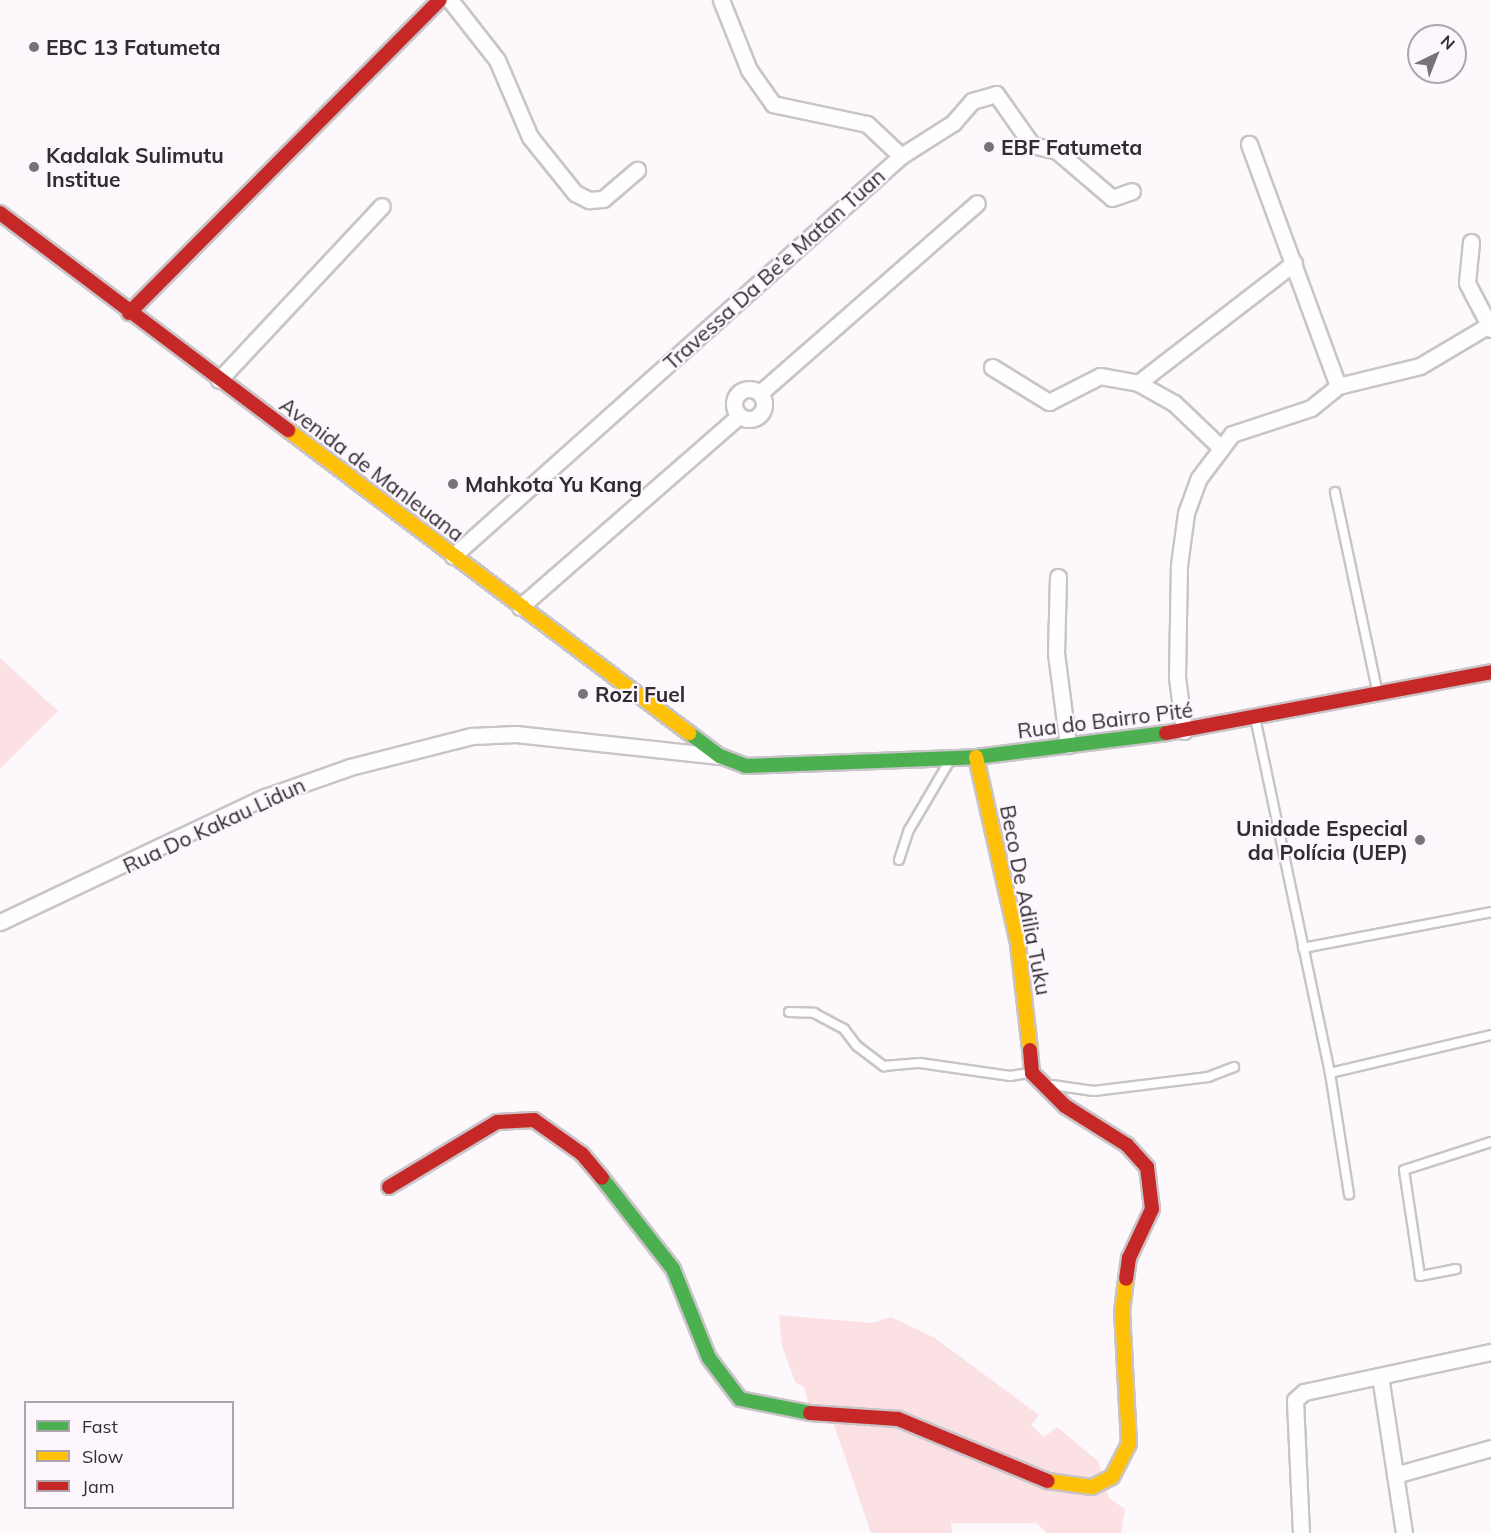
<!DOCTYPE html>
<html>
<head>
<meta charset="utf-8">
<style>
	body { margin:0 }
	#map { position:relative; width:1491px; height:1533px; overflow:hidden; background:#fcf8fc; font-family:Mulish,sans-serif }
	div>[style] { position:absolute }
	.green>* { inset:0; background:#fce1e4 }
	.roads { filter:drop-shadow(2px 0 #c9c4c8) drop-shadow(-2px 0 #c9c4c8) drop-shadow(0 2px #c9c4c8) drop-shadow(0 -2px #c9c4c8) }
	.lane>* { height:8px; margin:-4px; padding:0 4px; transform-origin:4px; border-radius:4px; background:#fffeff }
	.street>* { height:15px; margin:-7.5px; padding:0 7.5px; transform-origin:7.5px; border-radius:7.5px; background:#fffeff }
	.street>.ring { margin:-7.5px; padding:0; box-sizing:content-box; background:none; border:15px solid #fffeff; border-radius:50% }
	.fast>* { height:14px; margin:-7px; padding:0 7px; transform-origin:7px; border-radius:7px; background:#4caf50 }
	.slow>* { height:14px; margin:-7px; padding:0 7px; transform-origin:7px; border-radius:7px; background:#ffc107 }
	.jam>* { height:14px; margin:-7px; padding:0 7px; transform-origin:7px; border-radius:7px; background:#c62828 }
	.dots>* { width:16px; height:16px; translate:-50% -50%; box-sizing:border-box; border:3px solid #fef6fd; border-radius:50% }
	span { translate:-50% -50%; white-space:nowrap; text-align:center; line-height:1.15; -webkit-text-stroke:4.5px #fef6fd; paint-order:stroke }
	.poi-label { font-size:21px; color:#322b32; font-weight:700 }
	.left { translate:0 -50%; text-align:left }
	.right { translate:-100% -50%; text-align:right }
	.street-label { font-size:21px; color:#322b32 }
	.legend { position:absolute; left:24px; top:1401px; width:210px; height:108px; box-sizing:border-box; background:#fef6fd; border:2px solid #aca5ac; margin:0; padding:8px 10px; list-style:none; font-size:18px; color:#322b32 }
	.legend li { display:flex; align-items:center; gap:12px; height:30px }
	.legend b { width:30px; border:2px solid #aca5ac }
	.north { position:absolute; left:1407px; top:24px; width:60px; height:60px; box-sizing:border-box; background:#fef6fd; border:2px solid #aca5ac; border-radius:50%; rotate:43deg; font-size:16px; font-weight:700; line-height:24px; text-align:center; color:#322b32 }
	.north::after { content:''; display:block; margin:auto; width:21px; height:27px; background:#797379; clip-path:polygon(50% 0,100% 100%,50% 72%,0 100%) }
</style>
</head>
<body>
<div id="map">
	<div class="green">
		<div style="clip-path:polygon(0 658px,58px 711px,0 769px)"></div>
		<div style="clip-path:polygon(779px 1315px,871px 1323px,891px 1317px,935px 1338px,1039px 1415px,1031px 1425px,1044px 1437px,1057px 1427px,1098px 1461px,1109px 1498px,1125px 1509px,1121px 1533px,1047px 1533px,1036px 1523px,951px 1523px,952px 1533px,871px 1533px,834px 1425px,809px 1405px,804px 1387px,795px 1382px,782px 1346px)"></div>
	</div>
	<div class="roads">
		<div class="lane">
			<div style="left:1335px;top:492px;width:207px;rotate:78deg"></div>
			<div style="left:1256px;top:722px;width:359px;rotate:78.1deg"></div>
			<div style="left:1330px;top:1073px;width:123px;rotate:81.1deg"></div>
			<div style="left:899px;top:860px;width:32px;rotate:-72deg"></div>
			<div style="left:909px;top:830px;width:81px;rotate:-59.6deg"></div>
			<div style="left:1303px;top:948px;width:191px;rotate:-10.8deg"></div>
			<div style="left:789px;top:1012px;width:25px;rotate:2deg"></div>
			<div style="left:814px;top:1013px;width:34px;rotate:28deg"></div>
			<div style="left:844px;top:1029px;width:21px;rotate:53deg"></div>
			<div style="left:857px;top:1046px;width:34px;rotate:37deg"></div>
			<div style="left:884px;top:1066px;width:36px;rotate:-5deg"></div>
			<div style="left:920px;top:1063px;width:91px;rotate:8.2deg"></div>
			<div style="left:1010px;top:1076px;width:20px;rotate:-9deg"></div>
			<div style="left:1330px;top:1073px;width:165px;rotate:-13.3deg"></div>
			<div style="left:1052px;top:1085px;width:42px;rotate:8.1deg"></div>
			<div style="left:1094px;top:1091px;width:115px;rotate:-7deg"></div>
			<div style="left:1208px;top:1077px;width:28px;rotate:-21deg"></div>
			<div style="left:1456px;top:1269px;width:37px;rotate:169deg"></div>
			<div style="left:1420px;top:1276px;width:107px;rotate:-98.6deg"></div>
			<div style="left:1404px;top:1170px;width:91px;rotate:-17.8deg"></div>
		</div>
		<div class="street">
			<div style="left:450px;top:0;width:76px;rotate:51.9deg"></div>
			<div style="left:497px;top:60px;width:84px;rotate:66.8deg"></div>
			<div style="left:530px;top:137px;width:72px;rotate:51.2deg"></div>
			<div style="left:575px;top:193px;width:16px;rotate:27deg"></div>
			<div style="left:589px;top:200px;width:14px;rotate:-4deg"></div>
			<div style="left:603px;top:199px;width:45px;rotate:-40.5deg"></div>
			<div style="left:901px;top:156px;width:62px;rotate:-32.4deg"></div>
			<div style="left:953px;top:123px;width:29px;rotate:-49deg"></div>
			<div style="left:972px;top:101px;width:25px;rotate:-16deg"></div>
			<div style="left:996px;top:94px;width:62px;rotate:54.8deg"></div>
			<div style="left:1032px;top:145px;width:26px;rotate:13deg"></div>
			<div style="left:1057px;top:151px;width:72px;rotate:40.5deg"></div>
			<div style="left:1112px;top:198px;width:21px;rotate:-19deg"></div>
			<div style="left:1471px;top:242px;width:41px;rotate:95.6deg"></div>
			<div style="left:1467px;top:283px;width:52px;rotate:62.4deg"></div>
			<div style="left:992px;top:367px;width:67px;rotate:31.6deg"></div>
			<div style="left:1049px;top:402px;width:57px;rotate:-27deg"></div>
			<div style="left:1100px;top:376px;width:39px;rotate:10deg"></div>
			<div style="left:1138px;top:383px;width:41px;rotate:29.1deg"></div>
			<div style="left:1174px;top:403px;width:64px;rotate:43.7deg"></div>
			<div style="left:219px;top:380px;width:238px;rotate:-46.9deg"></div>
			<div style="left:1138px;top:383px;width:197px;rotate:-37.6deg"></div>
			<div style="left:1338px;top:386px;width:84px;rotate:-13.7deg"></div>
			<div style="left:1420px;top:366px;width:80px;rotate:-30.7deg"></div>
			<div class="ring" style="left:734px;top:389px;width:15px;height:15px"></div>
			<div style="left:760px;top:393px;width:288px;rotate:-41.2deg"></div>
			<div style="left:453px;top:556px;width:601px;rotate:-41.76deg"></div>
			<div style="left:901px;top:156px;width:47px;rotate:-136.7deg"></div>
			<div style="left:867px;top:124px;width:96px;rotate:-168deg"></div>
			<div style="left:773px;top:104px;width:42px;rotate:-125.2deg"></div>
			<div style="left:749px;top:70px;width:75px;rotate:-111.8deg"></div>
			<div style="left:1058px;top:577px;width:76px;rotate:91.5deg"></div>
			<div style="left:1056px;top:653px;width:93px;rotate:82.6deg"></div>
			<div style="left:520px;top:607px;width:291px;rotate:-41.1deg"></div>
			<div style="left:1184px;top:731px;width:54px;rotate:-97.4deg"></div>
			<div style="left:1177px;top:677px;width:112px;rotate:-89deg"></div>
			<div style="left:1179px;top:565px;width:52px;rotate:-82.3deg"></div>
			<div style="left:1186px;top:513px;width:37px;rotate:-70deg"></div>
			<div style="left:1199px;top:478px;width:55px;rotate:-53.1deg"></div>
			<div style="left:1232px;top:434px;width:83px;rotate:-18.2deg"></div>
			<div style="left:1311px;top:408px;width:35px;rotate:-39deg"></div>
			<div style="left:1338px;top:386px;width:258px;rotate:-110.2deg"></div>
			<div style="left:0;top:922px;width:293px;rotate:-25.3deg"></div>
			<div style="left:265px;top:797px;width:90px;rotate:-19.4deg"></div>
			<div style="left:350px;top:767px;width:126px;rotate:-14.3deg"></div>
			<div style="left:472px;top:736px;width:44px;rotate:-2.6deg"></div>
			<div style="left:516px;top:734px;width:205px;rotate:6.2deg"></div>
			<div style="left:1380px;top:1376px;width:159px;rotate:81.3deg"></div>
			<div style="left:1395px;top:1475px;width:100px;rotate:-15.7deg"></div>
			<div style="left:1301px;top:1533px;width:133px;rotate:-92.6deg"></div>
			<div style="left:1295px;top:1400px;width:12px;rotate:-42deg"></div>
			<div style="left:1304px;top:1392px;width:191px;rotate:-12.1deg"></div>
		</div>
		<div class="fast">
			<div style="left:689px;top:733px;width:39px;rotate:37deg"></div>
			<div style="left:720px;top:756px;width:28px;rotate:21deg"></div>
			<div style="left:746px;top:766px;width:230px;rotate:-2.2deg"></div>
			<div style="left:976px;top:757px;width:192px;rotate:-7.2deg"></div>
			<div style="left:602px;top:1178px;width:115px;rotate:52deg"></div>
			<div style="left:673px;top:1269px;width:96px;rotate:68deg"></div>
			<div style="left:709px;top:1358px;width:51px;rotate:52.9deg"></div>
			<div style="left:740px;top:1399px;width:71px;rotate:11.3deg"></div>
		</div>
		<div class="slow">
			<div style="left:288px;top:430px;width:503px;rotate:37.08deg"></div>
			<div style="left:976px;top:757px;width:192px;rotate:77.3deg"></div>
			<div style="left:1018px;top:944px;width:107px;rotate:83.5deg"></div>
			<div style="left:1048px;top:1481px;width:44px;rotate:7.8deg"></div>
			<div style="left:1092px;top:1487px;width:22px;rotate:-27deg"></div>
			<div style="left:1112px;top:1477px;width:37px;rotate:-63deg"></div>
			<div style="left:1129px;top:1444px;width:132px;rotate:-93deg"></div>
			<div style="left:1122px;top:1312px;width:33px;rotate:-83deg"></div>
		</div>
		<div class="jam">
			<div style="left:0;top:213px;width:361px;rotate:37deg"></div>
			<div style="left:129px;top:313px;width:441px;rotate:-45.2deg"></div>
			<div style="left:1166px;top:733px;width:331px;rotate:-10.6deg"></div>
			<div style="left:1030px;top:1050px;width:23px;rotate:85deg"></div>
			<div style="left:1032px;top:1073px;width:47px;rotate:45deg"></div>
			<div style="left:1065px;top:1106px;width:73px;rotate:32.2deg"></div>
			<div style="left:1127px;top:1145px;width:30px;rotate:48deg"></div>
			<div style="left:1147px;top:1167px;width:42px;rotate:83.2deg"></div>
			<div style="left:1152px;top:1209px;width:54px;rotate:115.1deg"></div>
			<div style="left:1129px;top:1258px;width:21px;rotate:98deg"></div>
			<div style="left:389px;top:1187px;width:126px;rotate:-31deg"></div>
			<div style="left:497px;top:1122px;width:37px;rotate:-3deg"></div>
			<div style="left:534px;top:1120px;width:59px;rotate:35.3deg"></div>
			<div style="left:582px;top:1154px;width:31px;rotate:50deg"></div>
			<div style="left:810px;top:1413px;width:88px;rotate:3.9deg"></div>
			<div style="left:898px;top:1419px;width:162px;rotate:22.5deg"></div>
		</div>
	</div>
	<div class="dots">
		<div style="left:34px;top:47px;background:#797379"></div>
		<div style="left:989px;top:147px;background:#797379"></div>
		<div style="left:34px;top:167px;background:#797379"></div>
		<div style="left:453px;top:484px;background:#797379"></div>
		<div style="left:583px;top:694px;background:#797379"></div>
		<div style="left:1420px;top:840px;background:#797379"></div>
	</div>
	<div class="poi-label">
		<span class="left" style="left:46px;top:47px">EBC 13 Fatumeta</span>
		<span class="left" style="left:1001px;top:147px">EBF Fatumeta</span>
		<span class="left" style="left:46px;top:167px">Kadalak Sulimutu<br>Institue</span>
		<span class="left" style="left:465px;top:484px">Mahkota Yu Kang</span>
		<span class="left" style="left:595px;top:694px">Rozi Fuel</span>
		<span class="right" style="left:1408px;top:840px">Unidade Especial<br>da Polícia (UEP)</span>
	</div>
	<div class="street-label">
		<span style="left:774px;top:269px;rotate:-42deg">Travessa Da Be’e Matan Tuan</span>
		<span style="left:372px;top:469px;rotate:37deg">Avenida de Manleuana</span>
		<span style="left:1105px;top:720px;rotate:-7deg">Rua do Bairro Pité</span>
		<span style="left:214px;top:825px;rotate:-25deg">Rua Do Kakau Lidun</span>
		<span style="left:1026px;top:900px;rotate:79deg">Beco De Adilia Tuku</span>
	</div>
	<ul class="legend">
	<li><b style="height:8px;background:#4caf50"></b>Fast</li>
	<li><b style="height:8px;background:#ffc107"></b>Slow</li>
	<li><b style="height:8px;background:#c62828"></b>Jam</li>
	</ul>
	<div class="north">N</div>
</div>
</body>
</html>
